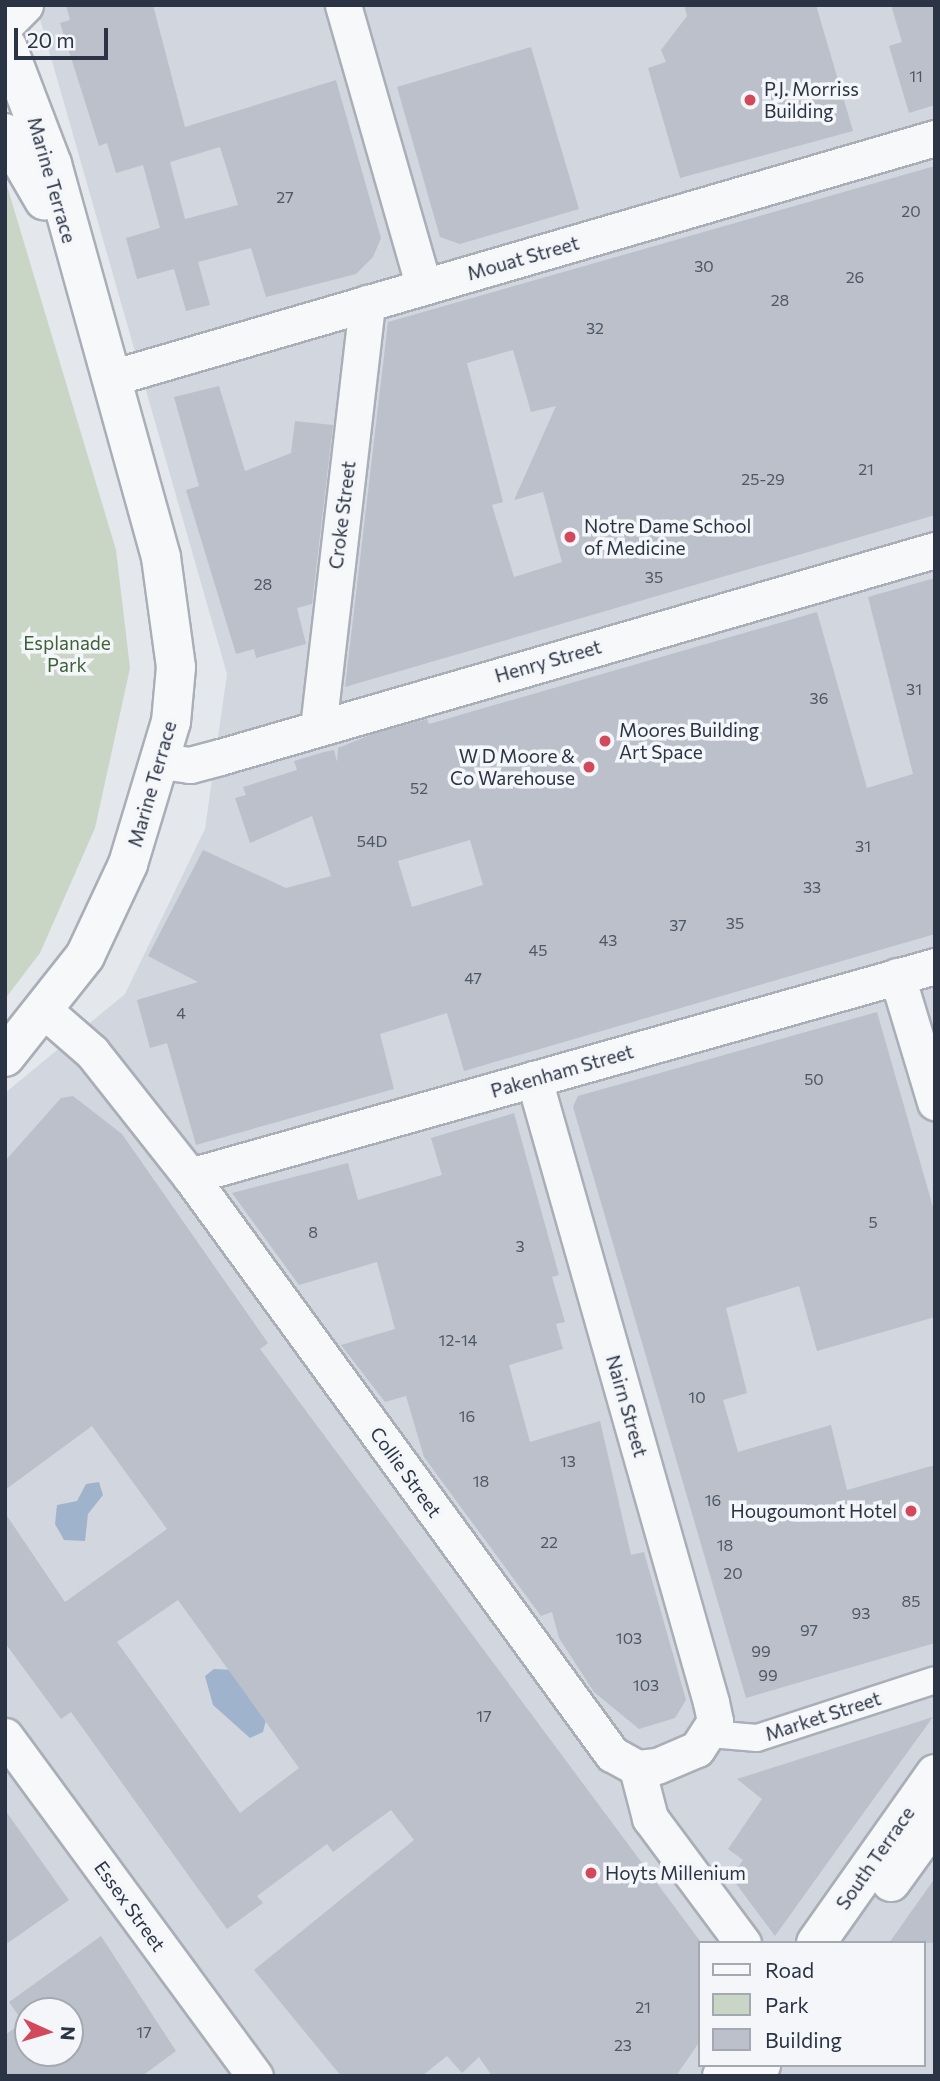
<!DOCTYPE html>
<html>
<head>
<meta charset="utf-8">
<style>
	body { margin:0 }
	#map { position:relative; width:940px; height:2081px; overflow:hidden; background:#e4e7ec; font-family:Commissioner,sans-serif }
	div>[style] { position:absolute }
	.built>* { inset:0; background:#d2d6de }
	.green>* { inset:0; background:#c9d6c5 }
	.water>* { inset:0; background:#9fb4cc }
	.building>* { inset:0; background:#bbc0ca }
	.roads { filter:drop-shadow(2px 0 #a9aeb7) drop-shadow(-2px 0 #a9aeb7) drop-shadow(0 2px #a9aeb7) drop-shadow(0 -2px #a9aeb7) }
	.pedestrian>* { height:26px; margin:-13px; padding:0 13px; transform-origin:13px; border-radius:13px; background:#f7f8fa }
	.minor>* { height:35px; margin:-17.5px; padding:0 17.5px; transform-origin:17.5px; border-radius:17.5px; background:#f7f8fa }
	.tertiary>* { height:38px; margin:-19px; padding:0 19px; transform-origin:19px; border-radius:19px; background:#f7f8fa }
	.dots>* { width:19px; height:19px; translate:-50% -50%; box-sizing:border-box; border:4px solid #f4f6f9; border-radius:50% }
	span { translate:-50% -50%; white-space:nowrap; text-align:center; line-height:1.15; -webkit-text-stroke:7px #f4f6f9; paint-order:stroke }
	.number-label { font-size:16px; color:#4f5766 }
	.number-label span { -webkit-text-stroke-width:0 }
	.poi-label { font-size:19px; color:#2b3445 }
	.left { translate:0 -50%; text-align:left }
	.right { translate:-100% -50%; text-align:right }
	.street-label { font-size:19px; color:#2b3445 }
	.park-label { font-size:19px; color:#3f6138 }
	.frame { position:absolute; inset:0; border:7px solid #2b3445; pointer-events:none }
	.legend { position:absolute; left:698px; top:1941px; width:228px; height:126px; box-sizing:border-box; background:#f4f6f9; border:2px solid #a4a8b1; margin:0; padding:9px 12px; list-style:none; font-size:21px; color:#2b3445 }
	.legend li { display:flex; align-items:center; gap:14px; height:35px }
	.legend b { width:35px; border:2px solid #a4a8b1 }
	.north { position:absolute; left:14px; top:1997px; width:70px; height:70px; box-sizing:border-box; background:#f4f6f9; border:2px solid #a4a8b1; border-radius:50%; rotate:94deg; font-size:19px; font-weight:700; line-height:28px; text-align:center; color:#2b3445 }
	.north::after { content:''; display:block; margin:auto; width:24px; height:32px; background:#d1495b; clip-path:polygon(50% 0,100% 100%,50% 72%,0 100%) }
	.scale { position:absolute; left:14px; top:28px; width:94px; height:32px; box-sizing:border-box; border:4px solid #2b3445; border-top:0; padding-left:9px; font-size:21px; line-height:24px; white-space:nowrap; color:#2b3445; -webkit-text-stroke:5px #f4f6f9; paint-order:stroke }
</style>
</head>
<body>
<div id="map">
	<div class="built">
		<div style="clip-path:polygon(evenodd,36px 5px,935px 5px,935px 2076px,5px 2076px,5px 1093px,125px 994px,205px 829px,227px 674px,36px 5px,700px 1943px,924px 1943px,924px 2065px,700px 2065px,700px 1943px,36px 5px,28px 2011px,70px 2011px,70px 2053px,28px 2053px,28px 2011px)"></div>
	</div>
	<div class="green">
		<div style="clip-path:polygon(5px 179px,116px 550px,130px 668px,95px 828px,40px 953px,5px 999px)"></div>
	</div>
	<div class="water">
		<div style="clip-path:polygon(99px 1482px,103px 1495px,88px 1514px,85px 1541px,64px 1540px,55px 1524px,57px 1505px,77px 1501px,86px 1484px)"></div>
		<div style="clip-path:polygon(214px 1669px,234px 1670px,267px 1716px,263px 1732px,250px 1738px,213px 1705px,205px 1676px)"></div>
	</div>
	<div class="building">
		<div style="clip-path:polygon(evenodd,66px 5px,153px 5px,185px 127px,336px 80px,381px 238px,373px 257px,356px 274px,266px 297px,251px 248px,198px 262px,210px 305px,186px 311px,174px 269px,137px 279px,126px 238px,160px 228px,143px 165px,116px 173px,107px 143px,99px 146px,60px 23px,70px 20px,66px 5px,220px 147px,238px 205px,185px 219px,170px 162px,220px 147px)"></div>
		<div style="clip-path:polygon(684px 5px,816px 5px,853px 131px,680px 178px,648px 68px,666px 62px,661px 50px,687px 16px)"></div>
		<div style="clip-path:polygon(891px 5px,935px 5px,935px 105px,909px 113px,889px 46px,902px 42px)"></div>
		<div style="clip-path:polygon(531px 47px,579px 209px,460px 244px,440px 237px,397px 87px)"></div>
		<div style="clip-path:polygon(evenodd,935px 166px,935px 515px,345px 687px,388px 322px,935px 166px,513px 350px,531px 412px,556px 406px,514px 500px,543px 492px,562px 562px,514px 577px,492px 505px,503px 502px,467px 363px,513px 350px)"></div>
		<div style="clip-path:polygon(219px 386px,245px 471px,291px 453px,295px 421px,333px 425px,312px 604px,297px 608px,306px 644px,256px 658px,254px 649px,236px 654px,186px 490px,199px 486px,174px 397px)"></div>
		<div style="clip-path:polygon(evenodd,935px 578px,935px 934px,464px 1071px,447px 1013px,380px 1034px,394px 1089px,196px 1145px,167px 1043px,150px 1048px,137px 1000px,198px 982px,148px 956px,203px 850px,286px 888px,331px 876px,312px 816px,250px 843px,235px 798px,246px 795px,243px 787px,297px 770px,294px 761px,324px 752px,334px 750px,337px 762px,338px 748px,375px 733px,427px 719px,429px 724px,817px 612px,867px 788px,913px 774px,868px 597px,935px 578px,470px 840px,483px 885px,412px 907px,398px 861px,470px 840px)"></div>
		<div style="clip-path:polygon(877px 1012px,935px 1214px,935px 1317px,817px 1351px,799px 1286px,726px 1308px,747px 1393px,723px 1400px,738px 1452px,831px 1425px,847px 1490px,935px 1465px,935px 1643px,746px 1698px,573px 1107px,578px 1096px)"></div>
		<div style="clip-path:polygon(evenodd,73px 1096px,122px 1134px,268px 1343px,260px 1349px,700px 1941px,700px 2041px,676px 2076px,492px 2076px,479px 2057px,462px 2073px,447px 2056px,422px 2076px,341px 2076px,254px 1970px,414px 1840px,391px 1810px,333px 1852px,327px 1844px,257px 1896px,263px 1903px,227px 1929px,71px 1712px,61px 1719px,5px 1643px,5px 1513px,65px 1602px,167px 1529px,92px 1426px,5px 1490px,5px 1161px,61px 1098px,73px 1096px,178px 1600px,299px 1768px,240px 1813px,117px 1642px,178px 1600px)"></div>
		<div style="clip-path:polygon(514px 1113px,559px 1275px,552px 1277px,565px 1322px,556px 1324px,563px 1349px,509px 1365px,530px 1442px,600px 1421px,631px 1555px,644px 1552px,686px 1700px,675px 1718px,639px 1729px,594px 1692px,559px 1638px,552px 1612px,541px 1616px,424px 1457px,406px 1396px,385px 1402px,341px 1345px,395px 1329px,377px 1262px,299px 1285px,232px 1193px,348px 1163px,358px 1200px,442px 1175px,431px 1138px)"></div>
		<div style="clip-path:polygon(933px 1717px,841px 1844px,775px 1936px,731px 1877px,743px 1860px,728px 1849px,762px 1799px,737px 1779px)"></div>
		<div style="clip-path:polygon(5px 1810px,69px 1900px,5px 1945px)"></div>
		<div style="clip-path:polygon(935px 1878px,935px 1943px,889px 1943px)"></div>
		<div style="clip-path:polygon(evenodd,101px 1936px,176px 2051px,142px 2076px,5px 2076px,5px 2035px,23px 2022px,9px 2002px,101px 1936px,28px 2011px,70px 2011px,70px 2053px,28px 2053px,28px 2011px)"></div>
	</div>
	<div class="roads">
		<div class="pedestrian">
			<div style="left:710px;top:1734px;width:47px;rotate:4.9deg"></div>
			<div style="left:757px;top:1738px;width:187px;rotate:-18deg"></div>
		</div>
		<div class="minor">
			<div style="left:343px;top:5px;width:293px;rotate:74deg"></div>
			<div style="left:111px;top:378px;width:858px;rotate:-16.24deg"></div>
			<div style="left:318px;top:728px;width:428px;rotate:-83.4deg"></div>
			<div style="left:161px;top:761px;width:29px;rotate:8deg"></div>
			<div style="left:190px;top:765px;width:31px;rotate:-15deg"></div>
			<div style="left:220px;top:757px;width:744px;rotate:-16.15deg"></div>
			<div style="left:897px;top:976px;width:132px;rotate:73.2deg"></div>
			<div style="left:46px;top:1012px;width:61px;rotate:41deg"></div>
			<div style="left:92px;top:1052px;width:158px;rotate:51.7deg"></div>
			<div style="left:190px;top:1176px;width:716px;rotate:53.87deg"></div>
			<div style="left:612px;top:1754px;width:29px;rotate:29deg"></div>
			<div style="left:637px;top:1768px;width:20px;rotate:-6deg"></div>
			<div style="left:657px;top:1766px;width:43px;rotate:-23deg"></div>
			<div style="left:697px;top:1749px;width:33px;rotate:-57deg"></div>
			<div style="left:715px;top:1721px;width:19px;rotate:-102deg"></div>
			<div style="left:711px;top:1702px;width:648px;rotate:-105.86deg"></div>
			<div style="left:190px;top:1176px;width:774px;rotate:-15.74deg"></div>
			<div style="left:5px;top:1736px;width:422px;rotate:53.7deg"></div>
			<div style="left:637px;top:1768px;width:52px;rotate:75.4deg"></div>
			<div style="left:650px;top:1818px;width:156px;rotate:53.4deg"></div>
		</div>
		<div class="tertiary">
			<div style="left:5px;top:24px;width:27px;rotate:-45deg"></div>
			<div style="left:5px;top:133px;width:78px;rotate:59.8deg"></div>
			<div style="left:5px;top:1057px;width:129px;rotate:-51.6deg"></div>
			<div style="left:85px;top:956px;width:102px;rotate:-64.9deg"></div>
			<div style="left:128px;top:864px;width:148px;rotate:-73.2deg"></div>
			<div style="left:171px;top:722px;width:55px;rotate:-84.8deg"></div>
			<div style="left:176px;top:667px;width:111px;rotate:-97.8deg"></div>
			<div style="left:161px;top:557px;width:408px;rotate:-105.5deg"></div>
			<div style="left:52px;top:164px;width:126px;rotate:-110.9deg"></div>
			<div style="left:891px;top:1882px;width:75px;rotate:-54.2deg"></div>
			<div style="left:816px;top:1943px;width:207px;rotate:-54.8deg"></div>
			<div style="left:722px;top:2076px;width:14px;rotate:-54deg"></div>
			<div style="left:753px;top:2076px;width:14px;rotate:-54deg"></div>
		</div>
	</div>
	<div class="dots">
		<div style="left:750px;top:100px;background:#d1495b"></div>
		<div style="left:570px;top:537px;background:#d1495b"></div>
		<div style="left:605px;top:741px;background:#d1495b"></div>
		<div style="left:589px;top:767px;background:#d1495b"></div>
		<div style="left:911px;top:1511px;background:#d1495b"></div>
		<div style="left:591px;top:1873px;background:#d1495b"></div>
	</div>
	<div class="number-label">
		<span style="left:916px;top:76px">11</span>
		<span style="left:285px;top:197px">27</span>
		<span style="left:911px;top:211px">20</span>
		<span style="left:704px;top:266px">30</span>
		<span style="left:855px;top:277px">26</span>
		<span style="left:780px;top:300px">28</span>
		<span style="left:595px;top:328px">32</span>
		<span style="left:866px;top:469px">21</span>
		<span style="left:763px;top:479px">25-29</span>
		<span style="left:654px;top:577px">35</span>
		<span style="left:263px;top:584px">28</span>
		<span style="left:914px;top:689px">31</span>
		<span style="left:819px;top:698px">36</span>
		<span style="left:419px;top:788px">52</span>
		<span style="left:372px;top:841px">54D</span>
		<span style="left:863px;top:846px">31</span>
		<span style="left:812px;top:887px">33</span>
		<span style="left:735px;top:923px">35</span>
		<span style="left:678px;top:925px">37</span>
		<span style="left:608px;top:940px">43</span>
		<span style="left:538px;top:950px">45</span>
		<span style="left:473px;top:978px">47</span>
		<span style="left:181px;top:1013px">4</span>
		<span style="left:814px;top:1079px">50</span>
		<span style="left:873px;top:1222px">5</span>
		<span style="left:313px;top:1232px">8</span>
		<span style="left:520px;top:1246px">3</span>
		<span style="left:458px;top:1340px">12-14</span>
		<span style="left:697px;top:1397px">10</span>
		<span style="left:467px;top:1416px">16</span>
		<span style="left:568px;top:1461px">13</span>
		<span style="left:481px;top:1481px">18</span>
		<span style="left:713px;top:1500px">16</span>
		<span style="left:549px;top:1542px">22</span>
		<span style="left:725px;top:1545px">18</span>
		<span style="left:733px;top:1573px">20</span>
		<span style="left:911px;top:1601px">85</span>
		<span style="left:861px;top:1613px">93</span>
		<span style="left:809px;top:1630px">97</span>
		<span style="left:629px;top:1638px">103</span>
		<span style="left:761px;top:1651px">99</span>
		<span style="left:768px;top:1675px">99</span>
		<span style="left:646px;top:1685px">103</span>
		<span style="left:484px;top:1716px">17</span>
		<span style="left:643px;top:2007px">21</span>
		<span style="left:144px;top:2032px">17</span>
		<span style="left:623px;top:2045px">23</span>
	</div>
	<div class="poi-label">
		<span class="left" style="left:764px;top:100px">P.J. Morriss<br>Building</span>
		<span class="left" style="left:584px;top:537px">Notre Dame School<br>of Medicine</span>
		<span class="left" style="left:619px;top:741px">Moores Building<br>Art Space</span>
		<span class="right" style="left:575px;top:767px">W D Moore &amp;<br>Co Warehouse</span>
		<span class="right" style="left:897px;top:1511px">Hougoumont Hotel</span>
		<span class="left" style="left:605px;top:1873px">Hoyts Millenium</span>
	</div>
	<div class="street-label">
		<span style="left:52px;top:180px;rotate:74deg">Marine Terrace</span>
		<span style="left:523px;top:258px;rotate:-16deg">Mouat Street</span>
		<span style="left:342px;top:515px;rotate:-83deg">Croke Street</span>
		<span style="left:548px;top:661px;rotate:-16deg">Henry Street</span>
		<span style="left:152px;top:784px;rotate:-74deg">Marine Terrace</span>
		<span style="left:562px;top:1071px;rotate:-16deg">Pakenham Street</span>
		<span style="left:627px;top:1406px;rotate:74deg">Nairn Street</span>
		<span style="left:406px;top:1472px;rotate:54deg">Collie Street</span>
		<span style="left:823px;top:1716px;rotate:-18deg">Market Street</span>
		<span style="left:875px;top:1858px;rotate:-55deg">South Terrace</span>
		<span style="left:130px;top:1906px;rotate:54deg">Essex Street</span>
	</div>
	<div class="park-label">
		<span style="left:67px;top:654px">Esplanade<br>Park</span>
	</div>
	<div class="frame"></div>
	<ul class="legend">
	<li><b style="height:9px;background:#f7f8fa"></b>Road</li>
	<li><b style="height:19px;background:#c9d6c5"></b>Park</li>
	<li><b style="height:19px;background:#bbc0ca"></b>Building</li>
	</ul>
	<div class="north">N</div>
	<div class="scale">20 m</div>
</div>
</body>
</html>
